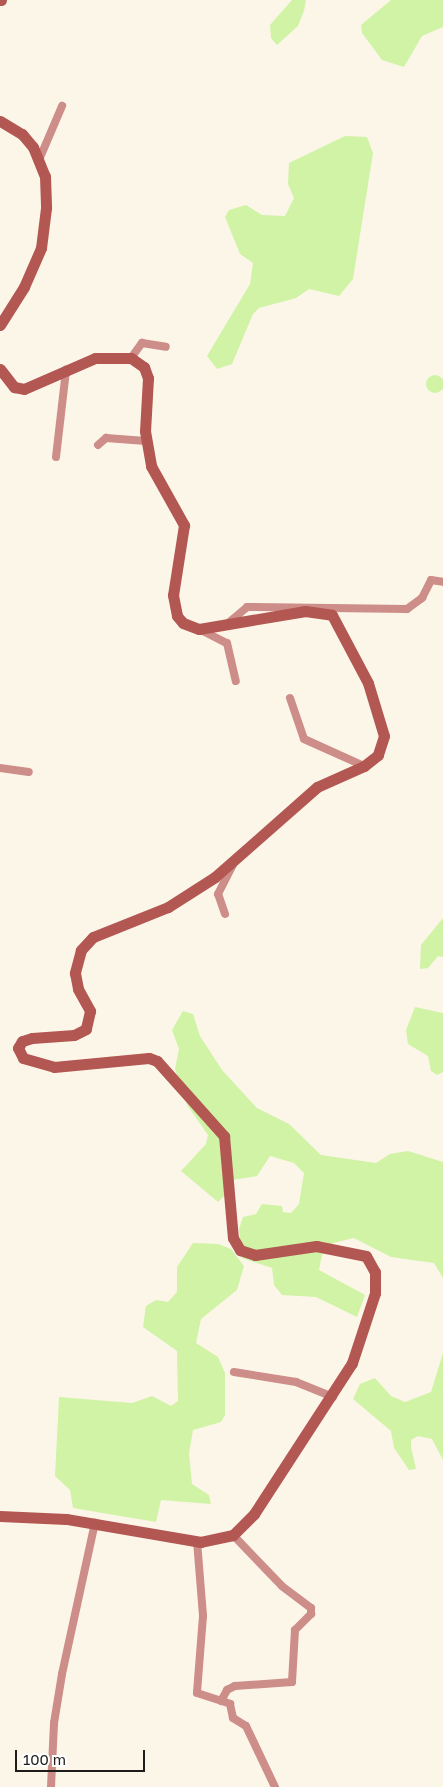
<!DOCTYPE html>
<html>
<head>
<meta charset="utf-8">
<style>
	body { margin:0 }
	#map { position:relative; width:443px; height:1787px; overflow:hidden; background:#fcf6e9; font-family:"Golos Text",sans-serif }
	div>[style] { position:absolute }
	.green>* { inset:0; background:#d0f3a5 }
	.round { border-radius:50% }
	.street>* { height:8px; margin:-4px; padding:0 4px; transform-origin:4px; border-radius:4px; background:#cd8d88 }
	.secondary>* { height:11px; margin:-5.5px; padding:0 5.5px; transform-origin:5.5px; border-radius:5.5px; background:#b35753 }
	span { translate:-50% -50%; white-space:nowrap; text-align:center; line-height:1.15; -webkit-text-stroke:5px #fff; paint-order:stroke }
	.scale { position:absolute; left:15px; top:1750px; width:130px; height:22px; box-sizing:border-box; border:2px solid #1f1d19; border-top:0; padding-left:6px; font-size:15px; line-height:18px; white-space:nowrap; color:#1f1d19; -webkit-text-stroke:4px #fff; paint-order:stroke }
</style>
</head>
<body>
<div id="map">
	<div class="green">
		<div style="clip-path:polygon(292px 0,306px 0,304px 11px,298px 26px,277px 45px,271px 38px,270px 25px)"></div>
		<div style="clip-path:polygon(391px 0,443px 0,443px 27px,422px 36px,404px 67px,382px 60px,362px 33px,361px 25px)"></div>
		<div style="clip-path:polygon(345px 136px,367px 137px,373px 153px,353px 279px,339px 296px,309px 289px,296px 298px,259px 308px,253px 314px,232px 364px,217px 369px,207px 356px,250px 284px,253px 263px,240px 254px,225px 217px,229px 210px,246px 205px,262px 215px,285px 216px,294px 198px,288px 184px,289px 163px)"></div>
		<div class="round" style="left:426px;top:375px;width:18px;height:18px"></div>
		<div style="clip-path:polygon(443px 918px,443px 957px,438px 956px,428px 968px,420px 969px,421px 945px)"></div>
		<div style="clip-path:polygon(415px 1007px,443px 1013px,443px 1072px,437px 1075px,431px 1071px,428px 1056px,408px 1044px,406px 1030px)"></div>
		<div style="clip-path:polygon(183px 1011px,193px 1014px,200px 1036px,222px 1070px,257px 1108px,289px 1124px,321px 1155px,376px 1163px,390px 1154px,408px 1151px,443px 1162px,443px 1278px,434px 1263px,391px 1257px,354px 1238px,333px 1243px,322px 1255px,319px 1270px,365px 1295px,357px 1317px,316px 1297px,282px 1295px,274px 1285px,272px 1268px,242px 1258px,239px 1229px,243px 1217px,256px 1214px,262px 1204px,282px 1206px,283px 1212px,291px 1213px,299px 1204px,304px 1173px,294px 1163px,270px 1156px,257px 1176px,226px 1181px,226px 1194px,218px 1202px,181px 1171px,206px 1144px,208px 1135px,187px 1105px,175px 1069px,179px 1049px,172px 1030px)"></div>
		<div style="clip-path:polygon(193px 1243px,218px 1244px,231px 1249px,244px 1266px,237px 1290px,201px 1319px,196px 1343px,218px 1357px,225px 1373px,225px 1415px,221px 1422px,193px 1430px,189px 1453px,192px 1484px,209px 1495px,211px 1504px,161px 1500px,156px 1522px,73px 1508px,70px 1490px,55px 1476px,59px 1397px,132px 1403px,152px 1396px,171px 1406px,178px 1401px,177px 1351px,143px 1327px,146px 1306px,156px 1300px,168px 1302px,177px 1292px,177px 1267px)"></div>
		<div style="clip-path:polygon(443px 1353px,443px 1460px,432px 1439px,418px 1436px,411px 1440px,411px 1447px,416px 1469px,409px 1470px,394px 1448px,391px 1431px,353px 1399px,360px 1384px,375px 1378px,391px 1396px,405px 1402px,431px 1392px)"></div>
	</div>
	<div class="street">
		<div style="left:39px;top:160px;width:59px;rotate:-66.9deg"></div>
		<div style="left:131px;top:358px;width:19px;rotate:-54deg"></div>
		<div style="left:142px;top:343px;width:24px;rotate:9deg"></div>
		<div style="left:98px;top:445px;width:11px;rotate:-41deg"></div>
		<div style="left:106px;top:438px;width:40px;rotate:4.3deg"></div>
		<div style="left:56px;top:457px;width:88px;rotate:-83.4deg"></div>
		<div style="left:227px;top:624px;width:26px;rotate:-40deg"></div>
		<div style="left:247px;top:607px;width:160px;rotate:0.7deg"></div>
		<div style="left:407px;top:609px;width:19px;rotate:-36deg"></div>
		<div style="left:422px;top:598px;width:20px;rotate:-63deg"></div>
		<div style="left:431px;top:580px;width:12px;rotate:9deg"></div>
		<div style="left:199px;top:629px;width:31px;rotate:27deg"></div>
		<div style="left:227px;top:643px;width:39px;rotate:77deg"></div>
		<div style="left:290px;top:698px;width:43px;rotate:71.1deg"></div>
		<div style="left:304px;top:739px;width:66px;rotate:24.2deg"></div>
		<div style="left:0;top:768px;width:29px;rotate:8deg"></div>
		<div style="left:225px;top:914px;width:21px;rotate:-109deg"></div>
		<div style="left:218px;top:894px;width:34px;rotate:-63deg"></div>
		<div style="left:234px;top:1372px;width:63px;rotate:9.2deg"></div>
		<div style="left:296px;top:1382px;width:40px;rotate:22deg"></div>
		<div style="left:197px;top:1541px;width:75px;rotate:85.4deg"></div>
		<div style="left:203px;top:1616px;width:77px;rotate:94.5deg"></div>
		<div style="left:197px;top:1693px;width:35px;rotate:18deg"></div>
		<div style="left:230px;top:1704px;width:14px;rotate:78deg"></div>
		<div style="left:233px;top:1718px;width:15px;rotate:32deg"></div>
		<div style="left:246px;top:1726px;width:68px;rotate:64.6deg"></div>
		<div style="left:221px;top:1701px;width:13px;rotate:-61deg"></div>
		<div style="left:227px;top:1690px;width:9px;rotate:-27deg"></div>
		<div style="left:235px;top:1686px;width:57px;rotate:-4deg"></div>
		<div style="left:292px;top:1682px;width:52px;rotate:-86.7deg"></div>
		<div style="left:295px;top:1630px;width:23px;rotate:-45deg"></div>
		<div style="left:311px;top:1614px;width:6px;rotate:-90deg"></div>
		<div style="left:311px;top:1608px;width:36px;rotate:-143deg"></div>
		<div style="left:282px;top:1586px;width:71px;rotate:-133.9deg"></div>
		<div style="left:51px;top:1787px;width:64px;rotate:-87.3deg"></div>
		<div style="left:54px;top:1723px;width:50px;rotate:-80.7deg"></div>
		<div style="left:62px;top:1674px;width:155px;rotate:-77.7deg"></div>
	</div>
	<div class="secondary">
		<div style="left:0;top:0;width:1px"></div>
		<div style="left:0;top:121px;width:26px;rotate:31deg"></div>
		<div style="left:22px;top:134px;width:17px;rotate:50deg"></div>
		<div style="left:33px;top:147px;width:31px;rotate:68deg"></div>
		<div style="left:45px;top:176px;width:32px;rotate:88deg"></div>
		<div style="left:46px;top:208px;width:40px;rotate:97.1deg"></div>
		<div style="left:41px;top:248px;width:43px;rotate:113.6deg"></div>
		<div style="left:24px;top:287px;width:45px;rotate:122.3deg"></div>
		<div style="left:0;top:369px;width:23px;rotate:52deg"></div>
		<div style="left:14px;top:387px;width:10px;rotate:11deg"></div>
		<div style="left:24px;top:389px;width:77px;rotate:-23.6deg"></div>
		<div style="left:95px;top:358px;width:36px"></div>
		<div style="left:131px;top:358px;width:16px;rotate:35deg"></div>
		<div style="left:144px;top:367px;width:12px;rotate:70deg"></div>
		<div style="left:148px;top:378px;width:53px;rotate:93.2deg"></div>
		<div style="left:145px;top:431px;width:36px;rotate:80deg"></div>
		<div style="left:151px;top:466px;width:68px;rotate:60.8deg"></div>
		<div style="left:184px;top:525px;width:71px;rotate:98.9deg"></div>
		<div style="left:173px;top:595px;width:21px;rotate:79deg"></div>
		<div style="left:177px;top:616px;width:9px;rotate:49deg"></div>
		<div style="left:183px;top:623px;width:17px;rotate:21deg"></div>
		<div style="left:199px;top:629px;width:108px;rotate:-9.6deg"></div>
		<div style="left:305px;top:611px;width:27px;rotate:8deg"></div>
		<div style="left:332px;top:615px;width:77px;rotate:62.1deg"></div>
		<div style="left:368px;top:683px;width:55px;rotate:73.2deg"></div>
		<div style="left:384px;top:736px;width:20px;rotate:108deg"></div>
		<div style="left:378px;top:755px;width:18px;rotate:142deg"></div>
		<div style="left:364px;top:766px;width:51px;rotate:155.9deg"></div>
		<div style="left:317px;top:787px;width:136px;rotate:138.6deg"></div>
		<div style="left:215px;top:877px;width:56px;rotate:147.4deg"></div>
		<div style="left:168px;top:907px;width:81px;rotate:158.2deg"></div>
		<div style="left:93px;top:937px;width:18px;rotate:133deg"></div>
		<div style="left:81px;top:950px;width:24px;rotate:105deg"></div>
		<div style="left:75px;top:973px;width:16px;rotate:79deg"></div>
		<div style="left:78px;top:989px;width:25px;rotate:61deg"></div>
		<div style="left:90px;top:1011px;width:18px;rotate:103deg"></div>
		<div style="left:86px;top:1029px;width:13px;rotate:153deg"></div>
		<div style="left:74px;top:1035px;width:42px;rotate:175.9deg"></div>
		<div style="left:32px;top:1038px;width:10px;rotate:163deg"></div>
		<div style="left:22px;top:1041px;width:8px;rotate:120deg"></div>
		<div style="left:18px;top:1048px;width:11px;rotate:63deg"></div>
		<div style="left:23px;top:1058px;width:32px;rotate:16deg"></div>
		<div style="left:54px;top:1067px;width:95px;rotate:-5.4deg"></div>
		<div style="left:149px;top:1058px;width:9px;rotate:21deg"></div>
		<div style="left:157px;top:1061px;width:101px;rotate:48.2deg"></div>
		<div style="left:224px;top:1136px;width:102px;rotate:85deg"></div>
		<div style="left:233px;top:1238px;width:14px;rotate:60deg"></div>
		<div style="left:240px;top:1250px;width:16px;rotate:18deg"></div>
		<div style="left:255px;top:1255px;width:62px;rotate:-8.4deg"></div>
		<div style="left:316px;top:1246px;width:51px;rotate:11.3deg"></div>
		<div style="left:366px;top:1256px;width:18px;rotate:61deg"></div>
		<div style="left:375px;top:1272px;width:21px;rotate:90deg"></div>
		<div style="left:375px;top:1293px;width:74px;rotate:108.2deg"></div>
		<div style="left:352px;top:1363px;width:180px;rotate:123deg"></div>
		<div style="left:254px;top:1514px;width:30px;rotate:135deg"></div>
		<div style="left:233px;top:1535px;width:33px;rotate:168deg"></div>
		<div style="left:201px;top:1542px;width:137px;rotate:-170.3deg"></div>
		<div style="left:66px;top:1519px;width:66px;rotate:-177.4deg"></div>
	</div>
	<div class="scale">100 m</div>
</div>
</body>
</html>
